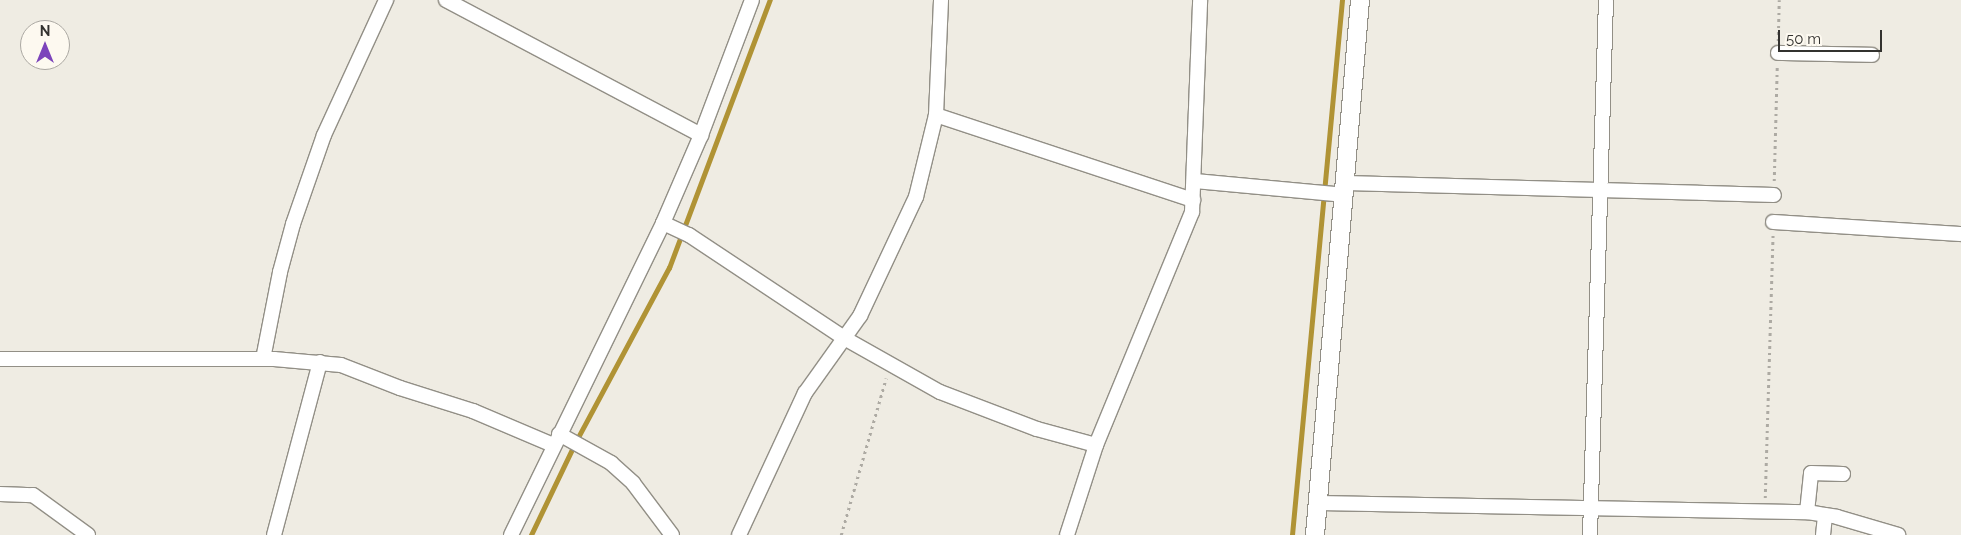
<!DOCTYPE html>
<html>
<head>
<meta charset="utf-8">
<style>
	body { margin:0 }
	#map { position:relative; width:1961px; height:535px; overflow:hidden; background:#efece3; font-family:Raleway,sans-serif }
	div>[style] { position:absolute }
	.stream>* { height:4.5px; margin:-2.25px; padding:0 2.25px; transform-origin:2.25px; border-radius:2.25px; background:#b09335 }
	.path>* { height:2.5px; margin-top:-1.25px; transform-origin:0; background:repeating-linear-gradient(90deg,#adaaa3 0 2.5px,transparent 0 6.5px) }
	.roads { filter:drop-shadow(1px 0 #928f86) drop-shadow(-1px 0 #928f86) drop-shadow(0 1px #928f86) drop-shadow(0 -1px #928f86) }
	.minor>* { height:14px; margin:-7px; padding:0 7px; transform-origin:7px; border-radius:7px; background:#fff }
	.tertiary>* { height:18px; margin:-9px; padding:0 9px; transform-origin:9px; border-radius:9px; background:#fff }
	span { translate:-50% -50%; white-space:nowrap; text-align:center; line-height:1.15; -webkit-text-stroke:5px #fdf9f0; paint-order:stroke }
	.north { position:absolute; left:20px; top:20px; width:50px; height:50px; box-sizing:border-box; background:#fdf9f0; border:1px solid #aca9a3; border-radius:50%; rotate:0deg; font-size:14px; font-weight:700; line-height:20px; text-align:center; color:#33322f }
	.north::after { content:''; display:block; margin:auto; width:18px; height:22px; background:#7c44bb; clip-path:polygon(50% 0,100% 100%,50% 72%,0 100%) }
	.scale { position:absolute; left:1778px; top:30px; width:104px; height:22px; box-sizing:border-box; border:2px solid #33322f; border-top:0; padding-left:6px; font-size:15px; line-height:18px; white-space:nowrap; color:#33322f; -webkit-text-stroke:4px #fdf9f0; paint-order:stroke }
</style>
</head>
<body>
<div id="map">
	<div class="stream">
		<div style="left:531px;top:535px;width:102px;rotate:-64.4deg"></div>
		<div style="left:575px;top:443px;width:199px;rotate:-61.8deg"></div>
		<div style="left:669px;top:268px;width:286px;rotate:-69.4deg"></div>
		<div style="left:1292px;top:535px;width:537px;rotate:-84.66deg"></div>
	</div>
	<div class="path">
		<div style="left:1778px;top:41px;width:41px;rotate:-88.6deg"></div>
		<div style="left:1774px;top:181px;width:115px;rotate:-88.5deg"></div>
		<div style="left:1765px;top:498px;width:264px;rotate:-88.3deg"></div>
		<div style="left:841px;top:535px;width:163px;rotate:-74deg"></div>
	</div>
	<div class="roads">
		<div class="minor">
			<div style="left:446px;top:0;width:289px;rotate:27.9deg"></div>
			<div style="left:1778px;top:53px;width:94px;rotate:1.2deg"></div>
			<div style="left:936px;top:115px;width:271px;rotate:18.3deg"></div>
			<div style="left:1195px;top:181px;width:151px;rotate:5.3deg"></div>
			<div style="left:1346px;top:183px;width:428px;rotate:1.6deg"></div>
			<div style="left:1773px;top:222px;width:188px;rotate:3.7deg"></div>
			<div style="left:663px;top:223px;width:29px;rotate:25deg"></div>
			<div style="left:689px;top:235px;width:186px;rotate:33.6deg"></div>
			<div style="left:844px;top:338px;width:110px;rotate:29.4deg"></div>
			<div style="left:940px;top:392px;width:104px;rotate:20.9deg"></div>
			<div style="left:1037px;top:429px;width:61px;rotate:15.2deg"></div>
			<div style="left:0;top:359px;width:274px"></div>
			<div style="left:274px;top:359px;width:67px;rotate:5.1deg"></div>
			<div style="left:341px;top:365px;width:63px;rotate:21.3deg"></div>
			<div style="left:400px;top:388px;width:77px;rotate:17.5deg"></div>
			<div style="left:473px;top:411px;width:87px;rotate:23deg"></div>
			<div style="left:263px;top:359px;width:89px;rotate:-78.9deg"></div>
			<div style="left:280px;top:272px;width:50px;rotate:-74.8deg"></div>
			<div style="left:293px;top:224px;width:94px;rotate:-70.8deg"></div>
			<div style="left:324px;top:135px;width:149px;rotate:-65.3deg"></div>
			<div style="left:559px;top:434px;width:60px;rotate:29.1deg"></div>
			<div style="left:611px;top:463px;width:30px;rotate:42deg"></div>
			<div style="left:633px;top:483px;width:65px;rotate:53.1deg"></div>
			<div style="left:0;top:494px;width:33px;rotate:2deg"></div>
			<div style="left:33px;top:495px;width:68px;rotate:36deg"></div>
			<div style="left:1319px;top:503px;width:488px;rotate:1.1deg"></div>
			<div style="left:1807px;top:512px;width:30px;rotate:9deg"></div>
			<div style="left:1837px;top:517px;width:64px;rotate:16.4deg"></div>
			<div style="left:1807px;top:512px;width:39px;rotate:-84deg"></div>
			<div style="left:1811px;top:473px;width:32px;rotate:2deg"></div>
			<div style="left:274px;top:535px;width:179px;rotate:-75.1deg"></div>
			<div style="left:511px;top:535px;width:347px;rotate:-64deg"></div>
			<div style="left:663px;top:223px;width:96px;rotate:-66.6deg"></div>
			<div style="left:701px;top:135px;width:144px;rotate:-69.3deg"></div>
			<div style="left:739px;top:535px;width:157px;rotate:-65.1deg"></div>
			<div style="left:805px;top:393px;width:95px;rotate:-54.5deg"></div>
			<div style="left:860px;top:316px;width:132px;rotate:-64.8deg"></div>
			<div style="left:916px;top:197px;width:84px;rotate:-76.3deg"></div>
			<div style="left:936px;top:115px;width:115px;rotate:-87.5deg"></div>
			<div style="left:1067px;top:535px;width:95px;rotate:-72.1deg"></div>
			<div style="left:1096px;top:445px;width:252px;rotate:-67.6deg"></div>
			<div style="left:1192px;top:212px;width:212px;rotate:-87.8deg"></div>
			<div style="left:1590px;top:535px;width:535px;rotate:-88.29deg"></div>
			<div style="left:1823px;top:535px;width:20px;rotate:-84deg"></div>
		</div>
		<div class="tertiary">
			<div style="left:1315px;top:535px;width:537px;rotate:-85.19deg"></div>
		</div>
	</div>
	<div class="north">N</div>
	<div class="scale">50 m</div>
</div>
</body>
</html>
